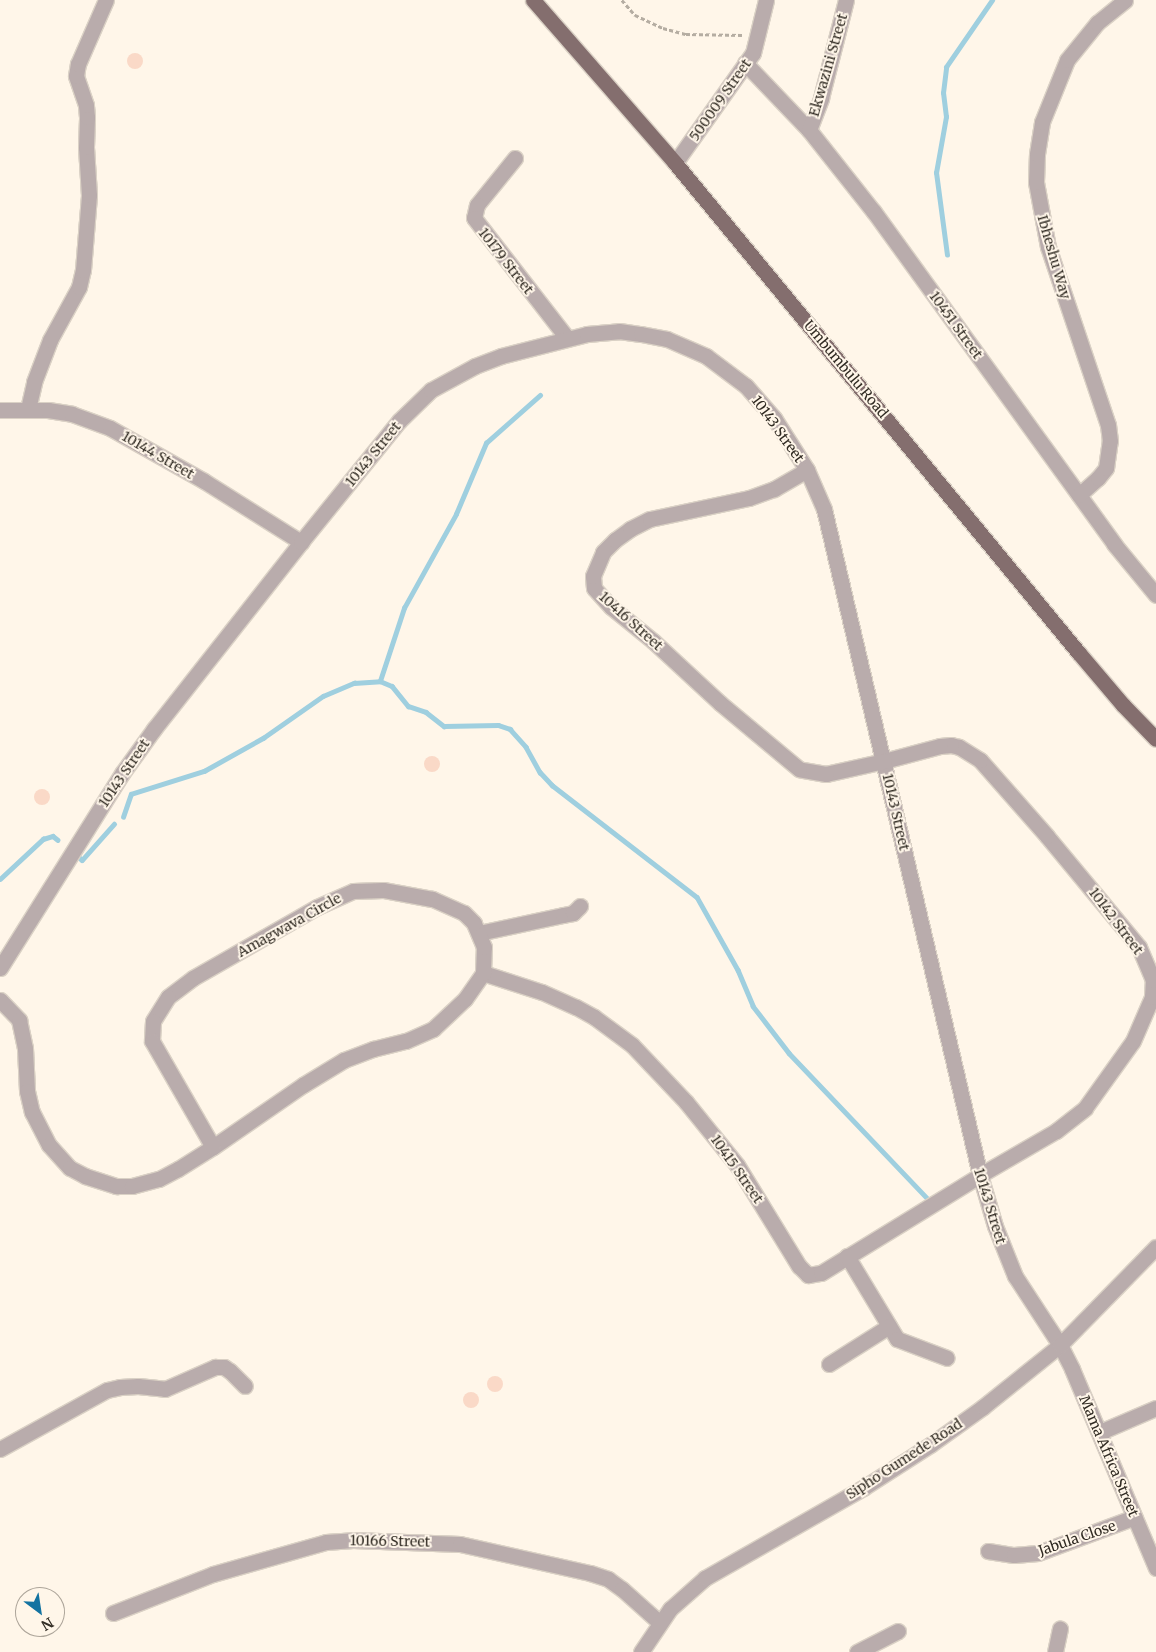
<!DOCTYPE html>
<html>
<head>
<meta charset="utf-8">
<style>
	body { margin:0 }
	#map { position:relative; width:1156px; height:1652px; overflow:hidden; background:#fff6e9; font-family:Merriweather,serif }
	div>[style] { position:absolute }
	.stream>* { height:4.5px; margin:-2.25px; padding:0 2.25px; transform-origin:2.25px; border-radius:2.25px; background:#9fcfdf }
	.building>* { inset:0; background:#fad9c7 }
	.round { border-radius:50% }
	.path>* { height:2.5px; margin-top:-1.25px; transform-origin:0; background:repeating-linear-gradient(90deg,#b5ada2 0 4px,transparent 0 6.5px) }
	.roads { filter:drop-shadow(1px 0 #dad1c5) drop-shadow(-1px 0 #dad1c5) drop-shadow(0 1px #dad1c5) drop-shadow(0 -1px #dad1c5) }
	.minor>* { height:15px; margin:-7.5px; padding:0 7.5px; transform-origin:7.5px; border-radius:7.5px; background:#b9acac }
	.major>* { height:15px; margin:-7.5px; padding:0 7.5px; transform-origin:7.5px; border-radius:7.5px; background:#846e6e }
	span { translate:-50% -50%; white-space:nowrap; text-align:center; line-height:1.15; -webkit-text-stroke:4px #fff6e9; paint-order:stroke }
	.street-label { font-size:14px; color:#312b23 }
	.north { position:absolute; left:15px; top:1587px; width:50px; height:50px; box-sizing:border-box; background:#fff6e9; border:1px solid #ada59a; border-radius:50%; rotate:149deg; font-size:14px; font-weight:700; line-height:20px; text-align:center; color:#312b23 }
	.north::after { content:''; display:block; margin:auto; width:18px; height:22px; background:#1373a1; clip-path:polygon(50% 0,100% 100%,50% 72%,0 100%) }
</style>
</head>
<body>
<div id="map">
	<div class="stream">
		<div style="left:947px;top:255px;width:83px;rotate:-97.6deg"></div>
		<div style="left:936px;top:173px;width:57px;rotate:-79.9deg"></div>
		<div style="left:946px;top:117px;width:24px;rotate:-97deg"></div>
		<div style="left:943px;top:93px;width:26px;rotate:-83deg"></div>
		<div style="left:946px;top:67px;width:81px;rotate:-55.5deg"></div>
		<div style="left:380px;top:681px;width:77px;rotate:-71.8deg"></div>
		<div style="left:404px;top:608px;width:107px;rotate:-61deg"></div>
		<div style="left:456px;top:514px;width:77px;rotate:-67.1deg"></div>
		<div style="left:486px;top:443px;width:72px;rotate:-41.6deg"></div>
		<div style="left:123px;top:817px;width:24px;rotate:-71deg"></div>
		<div style="left:131px;top:794px;width:77px;rotate:-17.5deg"></div>
		<div style="left:204px;top:771px;width:68px;rotate:-29.2deg"></div>
		<div style="left:263px;top:738px;width:73px;rotate:-35deg"></div>
		<div style="left:323px;top:696px;width:34px;rotate:-23deg"></div>
		<div style="left:354px;top:683px;width:26px;rotate:-4deg"></div>
		<div style="left:380px;top:681px;width:13px;rotate:23deg"></div>
		<div style="left:392px;top:686px;width:26px;rotate:51deg"></div>
		<div style="left:408px;top:706px;width:19px;rotate:18deg"></div>
		<div style="left:426px;top:712px;width:23px;rotate:38deg"></div>
		<div style="left:444px;top:726px;width:54px;rotate:-1.1deg"></div>
		<div style="left:498px;top:725px;width:13px;rotate:18deg"></div>
		<div style="left:510px;top:729px;width:24px;rotate:48deg"></div>
		<div style="left:526px;top:747px;width:29px;rotate:61deg"></div>
		<div style="left:540px;top:772px;width:18px;rotate:47deg"></div>
		<div style="left:552px;top:785px;width:183px;rotate:37.7deg"></div>
		<div style="left:697px;top:897px;width:84px;rotate:60.7deg"></div>
		<div style="left:738px;top:970px;width:39px;rotate:67deg"></div>
		<div style="left:753px;top:1006px;width:59px;rotate:52.5deg"></div>
		<div style="left:789px;top:1053px;width:200px;rotate:46.4deg"></div>
		<div style="left:79px;top:857px;width:4px;rotate:45deg"></div>
		<div style="left:82px;top:860px;width:48px;rotate:-48.4deg"></div>
		<div style="left:0;top:879px;width:59px;rotate:-42.9deg"></div>
		<div style="left:43px;top:839px;width:10px;rotate:-17deg"></div>
		<div style="left:53px;top:836px;width:6px;rotate:39deg"></div>
	</div>
	<div class="building">
		<div class="round" style="left:127px;top:53px;width:16px;height:16px"></div>
		<div class="round" style="left:424px;top:756px;width:16px;height:16px"></div>
		<div class="round" style="left:34px;top:789px;width:16px;height:16px"></div>
		<div class="round" style="left:487px;top:1376px;width:16px;height:16px"></div>
		<div class="round" style="left:463px;top:1392px;width:16px;height:16px"></div>
	</div>
	<div class="path">
		<div style="left:622px;top:0;width:20px;rotate:49deg"></div>
		<div style="left:635px;top:15px;width:31px;rotate:25deg"></div>
		<div style="left:663px;top:28px;width:24px;rotate:15deg"></div>
		<div style="left:686px;top:34px;width:56px;rotate:1deg"></div>
	</div>
	<div class="roads">
		<div class="minor">
			<div style="left:745px;top:63px;width:93px;rotate:46.3deg"></div>
			<div style="left:809px;top:130px;width:105px;rotate:51.6deg"></div>
			<div style="left:874px;top:212px;width:410px;rotate:54.1deg"></div>
			<div style="left:1114px;top:544px;width:66px;rotate:50.5deg"></div>
			<div style="left:809px;top:130px;width:34px;rotate:-69deg"></div>
			<div style="left:821px;top:98px;width:101px;rotate:-75.7deg"></div>
			<div style="left:515px;top:158px;width:60px;rotate:129deg"></div>
			<div style="left:477px;top:205px;width:13px;rotate:103deg"></div>
			<div style="left:474px;top:218px;width:152px;rotate:52.2deg"></div>
			<div style="left:675px;top:163px;width:135px;rotate:-54.7deg"></div>
			<div style="left:753px;top:53px;width:55px;rotate:-76.2deg"></div>
			<div style="left:28px;top:409px;width:28px;rotate:-77deg"></div>
			<div style="left:34px;top:382px;width:45px;rotate:-69.1deg"></div>
			<div style="left:50px;top:340px;width:60px;rotate:-61.3deg"></div>
			<div style="left:79px;top:287px;width:17px;rotate:-77deg"></div>
			<div style="left:83px;top:270px;width:75px;rotate:-85.4deg"></div>
			<div style="left:89px;top:195px;width:48px;rotate:-93.6deg"></div>
			<div style="left:86px;top:147px;width:30px;rotate:-88deg"></div>
			<div style="left:87px;top:117px;width:12px;rotate:-95deg"></div>
			<div style="left:86px;top:105px;width:31px;rotate:-109deg"></div>
			<div style="left:76px;top:76px;width:12px;rotate:-81deg"></div>
			<div style="left:78px;top:64px;width:70px;rotate:-66.4deg"></div>
			<div style="left:0;top:410px;width:48px"></div>
			<div style="left:48px;top:410px;width:24px;rotate:9deg"></div>
			<div style="left:72px;top:414px;width:40px;rotate:20.2deg"></div>
			<div style="left:110px;top:428px;width:108px;rotate:29.4deg"></div>
			<div style="left:204px;top:481px;width:115px;rotate:32.2deg"></div>
			<div style="left:1079px;top:495px;width:25px;rotate:-42deg"></div>
			<div style="left:1098px;top:478px;width:13px;rotate:-51deg"></div>
			<div style="left:1106px;top:468px;width:27px;rotate:-82deg"></div>
			<div style="left:1110px;top:441px;width:16px;rotate:-97deg"></div>
			<div style="left:1108px;top:425px;width:188px;rotate:-108.6deg"></div>
			<div style="left:1048px;top:247px;width:66px;rotate:-100.5deg"></div>
			<div style="left:1036px;top:182px;width:28px;rotate:-88deg"></div>
			<div style="left:1037px;top:154px;width:32px;rotate:-81deg"></div>
			<div style="left:1042px;top:122px;width:67px;rotate:-68deg"></div>
			<div style="left:1067px;top:60px;width:48px;rotate:-51deg"></div>
			<div style="left:1097px;top:23px;width:36px;rotate:-39deg"></div>
			<div style="left:479px;top:933px;width:86px;rotate:-12.1deg"></div>
			<div style="left:563px;top:915px;width:10px;rotate:-11deg"></div>
			<div style="left:573px;top:913px;width:10px;rotate:-45deg"></div>
			<div style="left:0;top:968px;width:231px;rotate:-57.9deg"></div>
			<div style="left:123px;top:772px;width:53px;rotate:-54.2deg"></div>
			<div style="left:154px;top:729px;width:238px;rotate:-51.8deg"></div>
			<div style="left:301px;top:542px;width:156px;rotate:-51deg"></div>
			<div style="left:399px;top:421px;width:45px;rotate:-44.1deg"></div>
			<div style="left:431px;top:390px;width:50px;rotate:-28.6deg"></div>
			<div style="left:475px;top:366px;width:28px;rotate:-21deg"></div>
			<div style="left:501px;top:356px;width:89px;rotate:-14.3deg"></div>
			<div style="left:587px;top:334px;width:32px;rotate:-5deg"></div>
			<div style="left:619px;top:331px;width:22px;rotate:8deg"></div>
			<div style="left:641px;top:334px;width:26px;rotate:11deg"></div>
			<div style="left:667px;top:339px;width:43px;rotate:23.6deg"></div>
			<div style="left:706px;top:356px;width:50px;rotate:36.9deg"></div>
			<div style="left:746px;top:386px;width:43px;rotate:48.8deg"></div>
			<div style="left:774px;top:418px;width:62px;rotate:57.6deg"></div>
			<div style="left:807px;top:470px;width:43px;rotate:66.4deg"></div>
			<div style="left:824px;top:509px;width:684px;rotate:76.82deg"></div>
			<div style="left:980px;top:1175px;width:53px;rotate:73.6deg"></div>
			<div style="left:995px;top:1226px;width:54px;rotate:68.2deg"></div>
			<div style="left:1015px;top:1276px;width:82px;rotate:56.9deg"></div>
			<div style="left:1060px;top:1345px;width:27px;rotate:63deg"></div>
			<div style="left:1072px;top:1369px;width:216px;rotate:67.1deg"></div>
			<div style="left:483px;top:973px;width:62px;rotate:17.9deg"></div>
			<div style="left:542px;top:992px;width:37px;rotate:24deg"></div>
			<div style="left:576px;top:1007px;width:21px;rotate:29deg"></div>
			<div style="left:594px;top:1017px;width:47px;rotate:36.4deg"></div>
			<div style="left:632px;top:1045px;width:79px;rotate:46.5deg"></div>
			<div style="left:686px;top:1102px;width:81px;rotate:51deg"></div>
			<div style="left:737px;top:1165px;width:119px;rotate:58.5deg"></div>
			<div style="left:799px;top:1266px;width:13px;rotate:45deg"></div>
			<div style="left:808px;top:1275px;width:13px;rotate:-9deg"></div>
			<div style="left:821px;top:1273px;width:187px;rotate:-31.6deg"></div>
			<div style="left:980px;top:1175px;width:88px;rotate:-30.1deg"></div>
			<div style="left:1056px;top:1131px;width:37px;rotate:-38deg"></div>
			<div style="left:1085px;top:1108px;width:82px;rotate:-54.4deg"></div>
			<div style="left:1133px;top:1041px;width:48px;rotate:-66.6deg"></div>
			<div style="left:1152px;top:997px;width:17px;rotate:-87deg"></div>
			<div style="left:1153px;top:980px;width:36px;rotate:-113deg"></div>
			<div style="left:1139px;top:947px;width:144px;rotate:-129.7deg"></div>
			<div style="left:1047px;top:836px;width:101px;rotate:-131.4deg"></div>
			<div style="left:980px;top:760px;width:25px;rotate:-148deg"></div>
			<div style="left:959px;top:747px;width:8px;rotate:-166deg"></div>
			<div style="left:951px;top:745px;width:11px;rotate:175deg"></div>
			<div style="left:940px;top:746px;width:58px;rotate:165deg"></div>
			<div style="left:884px;top:761px;width:59px;rotate:167.4deg"></div>
			<div style="left:826px;top:774px;width:27px;rotate:-170deg"></div>
			<div style="left:799px;top:769px;width:103px;rotate:-140.1deg"></div>
			<div style="left:720px;top:703px;width:91px;rotate:-137.2deg"></div>
			<div style="left:653px;top:641px;width:54px;rotate:-141deg"></div>
			<div style="left:611px;top:607px;width:25px;rotate:-132deg"></div>
			<div style="left:594px;top:588px;width:12px;rotate:-95deg"></div>
			<div style="left:593px;top:576px;width:26px;rotate:-67deg"></div>
			<div style="left:603px;top:552px;width:17px;rotate:-45deg"></div>
			<div style="left:615px;top:540px;width:19px;rotate:-36deg"></div>
			<div style="left:630px;top:529px;width:22px;rotate:-27deg"></div>
			<div style="left:650px;top:519px;width:101px;rotate:-12deg"></div>
			<div style="left:749px;top:498px;width:27px;rotate:-20deg"></div>
			<div style="left:774px;top:489px;width:38px;rotate:-30deg"></div>
			<div style="left:0;top:1000px;width:28px;rotate:46deg"></div>
			<div style="left:19px;top:1020px;width:29px;rotate:78deg"></div>
			<div style="left:25px;top:1048px;width:43px;rotate:87.3deg"></div>
			<div style="left:27px;top:1091px;width:22px;rotate:77deg"></div>
			<div style="left:32px;top:1112px;width:37px;rotate:63deg"></div>
			<div style="left:49px;top:1145px;width:31px;rotate:48deg"></div>
			<div style="left:70px;top:1168px;width:17px;rotate:28deg"></div>
			<div style="left:85px;top:1176px;width:33px;rotate:18deg"></div>
			<div style="left:116px;top:1186px;width:16px"></div>
			<div style="left:132px;top:1186px;width:28px;rotate:-15deg"></div>
			<div style="left:159px;top:1179px;width:21px;rotate:-28deg"></div>
			<div style="left:178px;top:1169px;width:41px;rotate:-32.2deg"></div>
			<div style="left:213px;top:1147px;width:109px;rotate:-34.6deg"></div>
			<div style="left:303px;top:1085px;width:48px;rotate:-31.4deg"></div>
			<div style="left:344px;top:1060px;width:31px;rotate:-21deg"></div>
			<div style="left:373px;top:1049px;width:34px;rotate:-14deg"></div>
			<div style="left:406px;top:1041px;width:30px;rotate:-24deg"></div>
			<div style="left:433px;top:1029px;width:44px;rotate:-43.2deg"></div>
			<div style="left:465px;top:999px;width:32px;rotate:-55deg"></div>
			<div style="left:483px;top:973px;width:26px;rotate:-88deg"></div>
			<div style="left:484px;top:947px;width:26px;rotate:-113deg"></div>
			<div style="left:474px;top:923px;width:14px;rotate:-135deg"></div>
			<div style="left:464px;top:913px;width:35px;rotate:-156deg"></div>
			<div style="left:432px;top:899px;width:50px;rotate:-169.6deg"></div>
			<div style="left:383px;top:890px;width:30px;rotate:178deg"></div>
			<div style="left:353px;top:891px;width:39px;rotate:156deg"></div>
			<div style="left:317px;top:907px;width:143px;rotate:150.2deg"></div>
			<div style="left:193px;top:978px;width:31px;rotate:143deg"></div>
			<div style="left:168px;top:997px;width:28px;rotate:122deg"></div>
			<div style="left:153px;top:1021px;width:20px;rotate:93deg"></div>
			<div style="left:152px;top:1041px;width:122px;rotate:60.1deg"></div>
			<div style="left:847px;top:1256px;width:97px;rotate:58.9deg"></div>
			<div style="left:897px;top:1339px;width:53px;rotate:20.8deg"></div>
			<div style="left:829px;top:1364px;width:71px;rotate:-32.3deg"></div>
			<div style="left:1100px;top:1432px;width:61px;rotate:-23.2deg"></div>
			<div style="left:0;top:1449px;width:122px;rotate:-28.9deg"></div>
			<div style="left:107px;top:1390px;width:13px;rotate:-13deg"></div>
			<div style="left:120px;top:1387px;width:18px;rotate:-3deg"></div>
			<div style="left:138px;top:1386px;width:27px;rotate:6deg"></div>
			<div style="left:165px;top:1389px;width:55px;rotate:-23.7deg"></div>
			<div style="left:215px;top:1367px;width:9px"></div>
			<div style="left:224px;top:1367px;width:7px;rotate:34deg"></div>
			<div style="left:230px;top:1371px;width:21px;rotate:45deg"></div>
			<div style="left:988px;top:1551px;width:26px;rotate:9deg"></div>
			<div style="left:1014px;top:1555px;width:24px;rotate:-5deg"></div>
			<div style="left:1038px;top:1553px;width:103px;rotate:-20.4deg"></div>
			<div style="left:113px;top:1613px;width:107px;rotate:-21.3deg"></div>
			<div style="left:213px;top:1574px;width:117px;rotate:-15.8deg"></div>
			<div style="left:326px;top:1542px;width:27px;rotate:-4deg"></div>
			<div style="left:353px;top:1540px;width:107px;rotate:2.1deg"></div>
			<div style="left:460px;top:1544px;width:133px;rotate:12.6deg"></div>
			<div style="left:590px;top:1573px;width:19px;rotate:18deg"></div>
			<div style="left:608px;top:1579px;width:17px;rotate:36deg"></div>
			<div style="left:622px;top:1589px;width:51px;rotate:41.8deg"></div>
			<div style="left:641px;top:1652px;width:52px;rotate:-56deg"></div>
			<div style="left:670px;top:1609px;width:47px;rotate:-41.5deg"></div>
			<div style="left:705px;top:1578px;width:182px;rotate:-29.7deg"></div>
			<div style="left:863px;top:1488px;width:80px;rotate:-32.7deg"></div>
			<div style="left:930px;top:1445px;width:65px;rotate:-35.6deg"></div>
			<div style="left:983px;top:1407px;width:99px;rotate:-38.8deg"></div>
			<div style="left:1060px;top:1345px;width:137px;rotate:-45.6deg"></div>
			<div style="left:857px;top:1652px;width:46px;rotate:-27.1deg"></div>
			<div style="left:1055px;top:1652px;width:24px;rotate:-78deg"></div>
		</div>
		<div class="major">
			<div style="left:533px;top:0;width:216px;rotate:48.9deg"></div>
			<div style="left:675px;top:163px;width:634px;rotate:50.51deg"></div>
			<div style="left:1078px;top:652px;width:70px;rotate:49.7deg"></div>
			<div style="left:1123px;top:705px;width:47px;rotate:45.9deg"></div>
		</div>
	</div>
	<div class="street-label">
		<span style="left:828px;top:65px;rotate:-74deg">Ekwazini Street</span>
		<span style="left:720px;top:100px;rotate:-55deg">500009 Street</span>
		<span style="left:1054px;top:257px;rotate:74deg">Ibheshu Way</span>
		<span style="left:506px;top:261px;rotate:52deg">10179 Street</span>
		<span style="left:956px;top:325px;rotate:54deg">10451 Street</span>
		<span style="left:846px;top:369px;rotate:50deg">Umbumbulu Road</span>
		<span style="left:778px;top:429px;rotate:54deg">10143 Street</span>
		<span style="left:373px;top:454px;rotate:-51deg">10143 Street</span>
		<span style="left:158px;top:455px;rotate:30deg">10144 Street</span>
		<span style="left:631px;top:621px;rotate:42deg">10416 Street</span>
		<span style="left:124px;top:773px;rotate:-56deg">10143 Street</span>
		<span style="left:896px;top:812px;rotate:77deg">10143 Street</span>
		<span style="left:1116px;top:921px;rotate:53deg">10142 Street</span>
		<span style="left:289px;top:925px;rotate:-29deg">Amagwava Circle</span>
		<span style="left:737px;top:1169px;rotate:55deg">10415 Street</span>
		<span style="left:990px;top:1206px;rotate:73deg">10143 Street</span>
		<span style="left:1109px;top:1456px;rotate:67deg">Mama Africa Street</span>
		<span style="left:904px;top:1459px;rotate:-33deg">Sipho Gumede Road</span>
		<span style="left:1077px;top:1538px;rotate:-19deg">Jabula Close</span>
		<span style="left:390px;top:1541px;rotate:1deg">10166 Street</span>
	</div>
	<div class="north">N</div>
</div>
</body>
</html>
